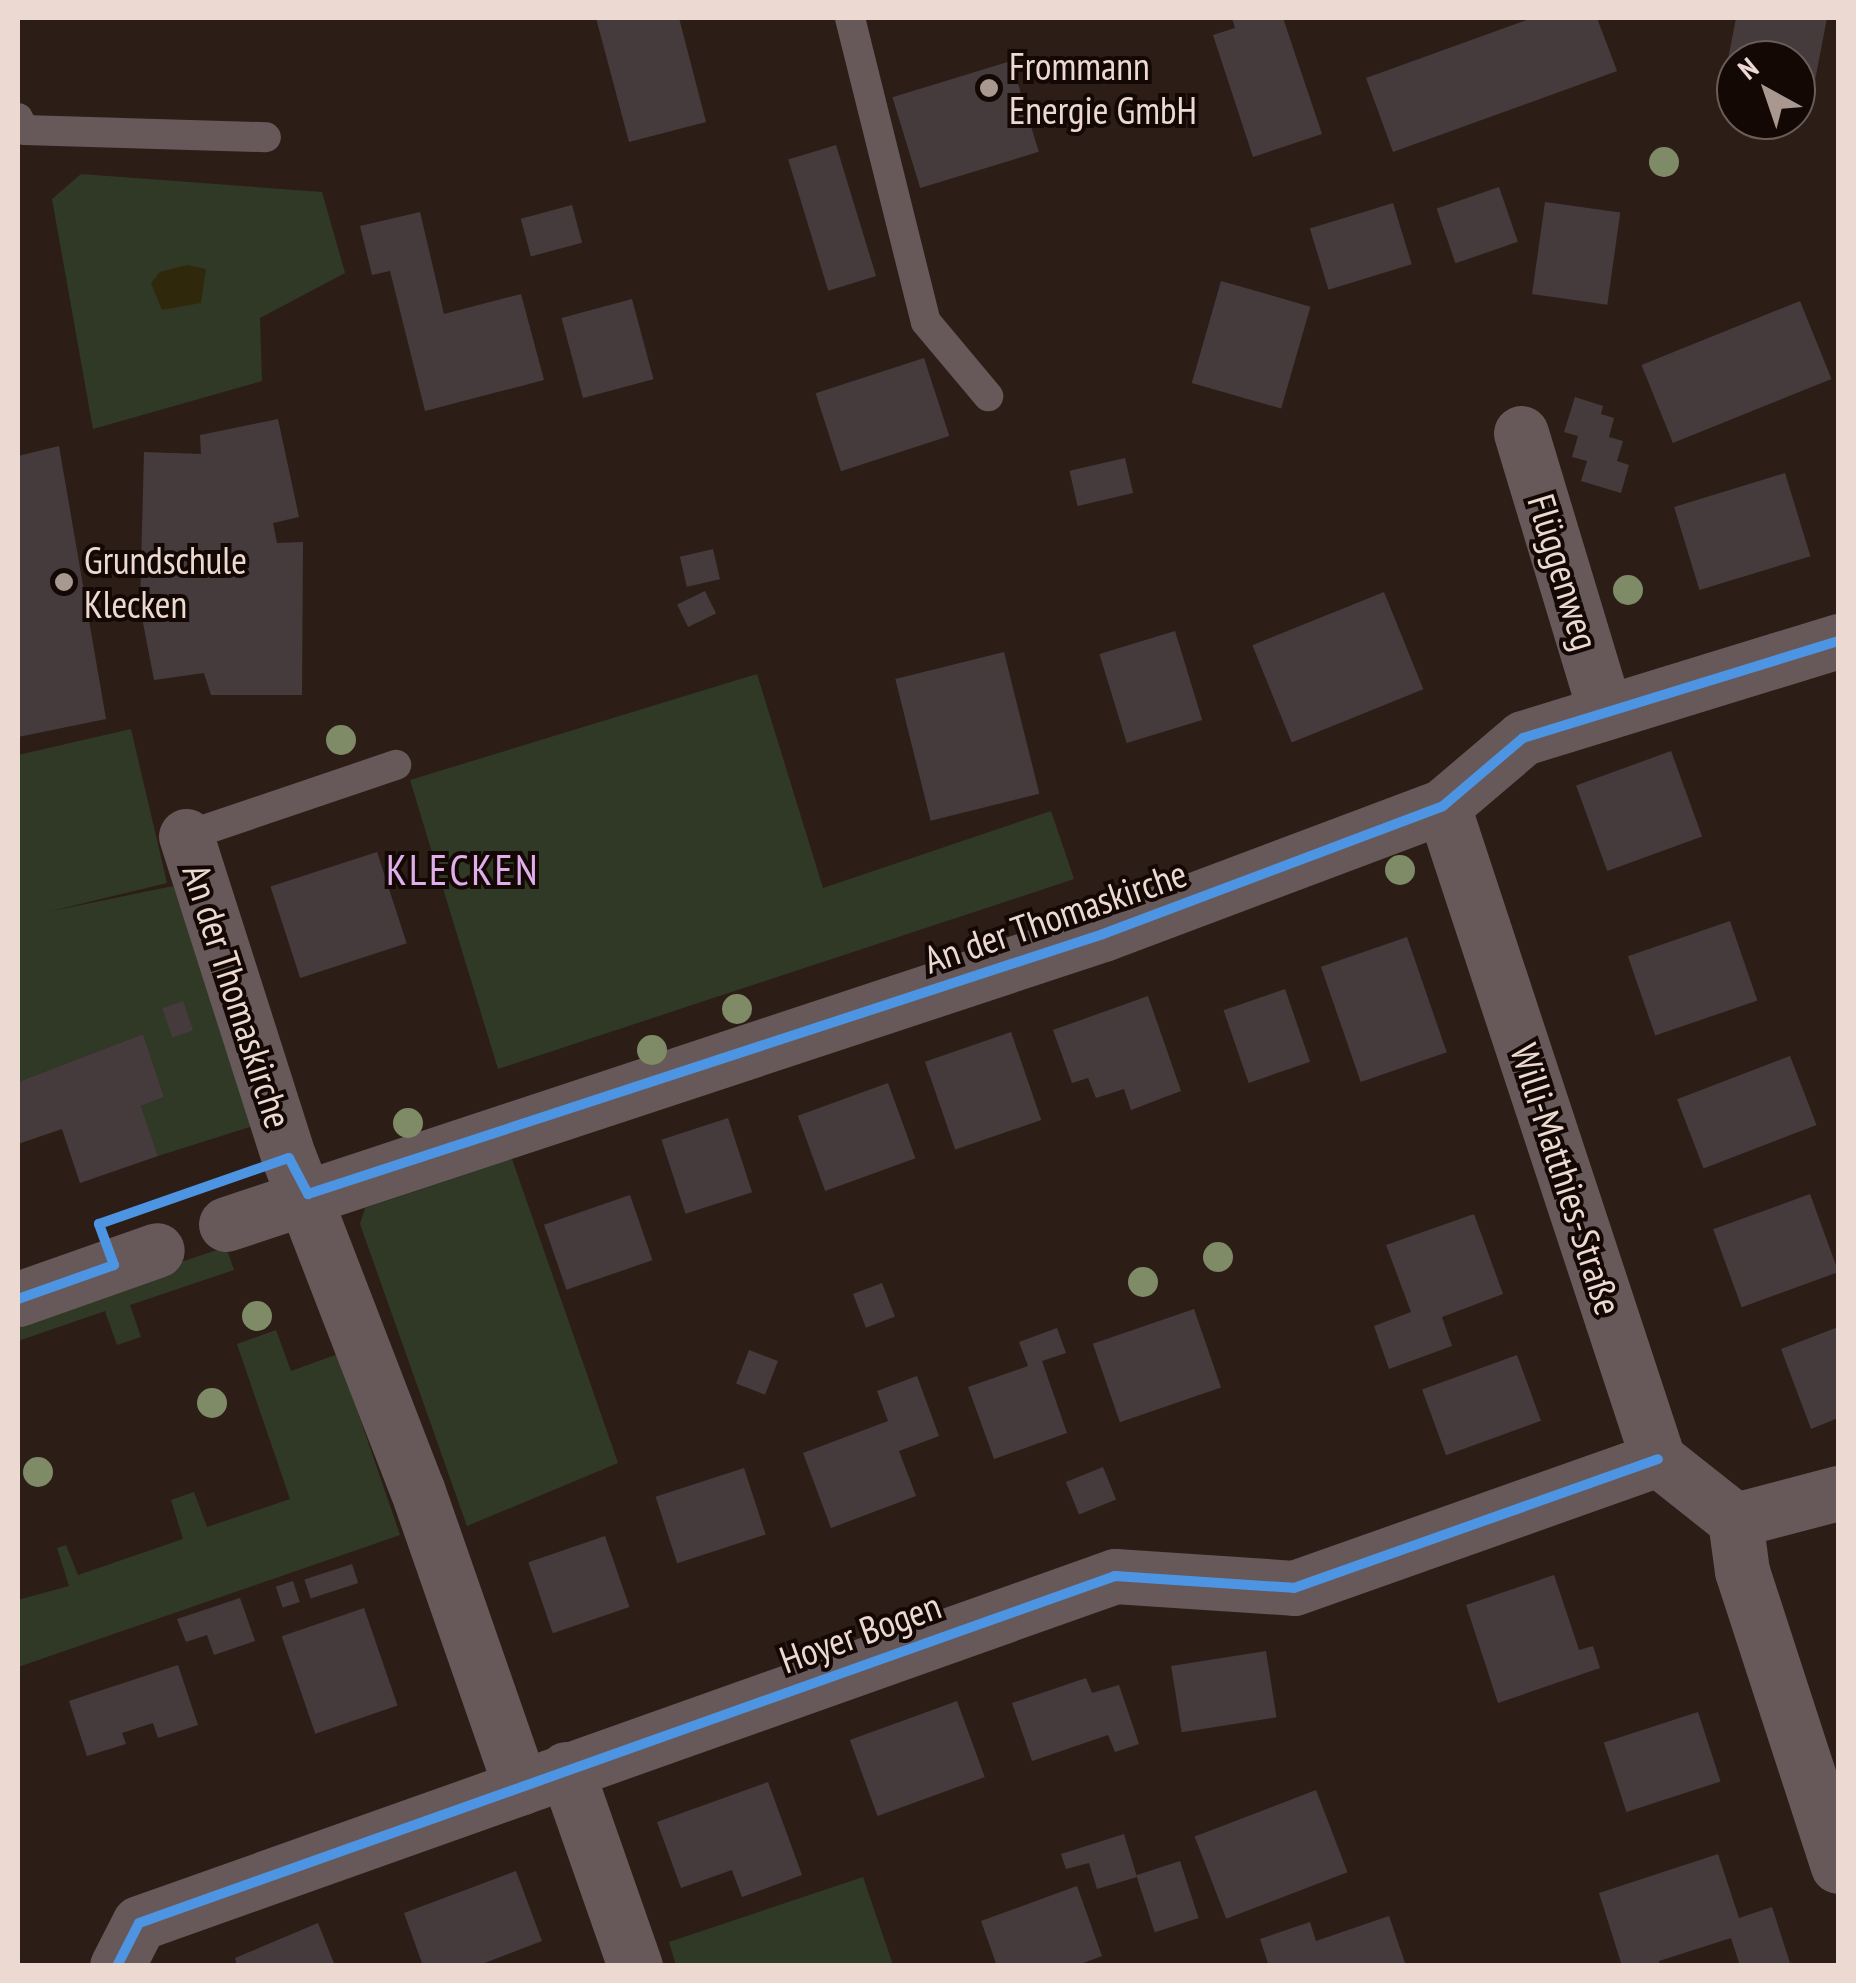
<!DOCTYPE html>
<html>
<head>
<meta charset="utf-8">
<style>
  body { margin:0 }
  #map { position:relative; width:1856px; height:1983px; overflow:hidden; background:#2c1e17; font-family:"PT Sans Narrow",sans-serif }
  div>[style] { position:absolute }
  .green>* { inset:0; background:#303926 }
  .sand>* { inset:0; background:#30280a }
  .building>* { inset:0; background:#453b3d; transform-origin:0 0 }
  .lane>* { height:30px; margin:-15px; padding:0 15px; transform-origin:15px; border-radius:15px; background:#675959 }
  .street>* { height:55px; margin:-27.5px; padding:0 27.5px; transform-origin:27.5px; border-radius:27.5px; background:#675959 }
  .cycleway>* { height:10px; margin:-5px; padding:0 5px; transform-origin:5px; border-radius:5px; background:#4d94e3 }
  .trees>* { width:30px; height:30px; margin:-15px; border-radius:50%; background:#7e8b66 }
  .dots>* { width:28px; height:28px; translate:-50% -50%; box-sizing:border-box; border:5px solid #140805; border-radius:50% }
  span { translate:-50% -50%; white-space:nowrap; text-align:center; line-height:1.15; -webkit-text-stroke:8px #140805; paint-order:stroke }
  .poi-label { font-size:38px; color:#ecd9d1 }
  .left { translate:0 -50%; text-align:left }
  .street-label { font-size:38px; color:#ecd9d1 }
  .quarter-label { font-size:42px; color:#dfaeeb; letter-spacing:2.5px }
  .frame { position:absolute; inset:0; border:20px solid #ecd9d1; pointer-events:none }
  .north { position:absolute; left:1716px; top:40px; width:100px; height:100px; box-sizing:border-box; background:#140805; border:2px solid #6a5c57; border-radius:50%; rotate:320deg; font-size:28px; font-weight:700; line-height:40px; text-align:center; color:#ecd9d1 }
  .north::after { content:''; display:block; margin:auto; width:35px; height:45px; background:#a99890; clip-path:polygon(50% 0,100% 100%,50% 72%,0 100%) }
</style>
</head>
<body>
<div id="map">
  <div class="green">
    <i style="clip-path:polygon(81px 174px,322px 192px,345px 273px,260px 318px,262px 381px,93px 429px,52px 199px)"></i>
    <i style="clip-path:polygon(757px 674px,823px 888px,1051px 811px,1074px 879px,498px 1069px,410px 780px)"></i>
    <i style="clip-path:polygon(131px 729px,167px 883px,47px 912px,173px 886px,259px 1124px,158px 1156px,141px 1106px,164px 1097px,143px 1034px,18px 1082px,18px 755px)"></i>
    <i style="clip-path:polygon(512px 1159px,618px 1463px,467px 1526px,360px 1224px,365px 1208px)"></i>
    <i style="clip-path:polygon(226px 1247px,234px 1270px,130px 1305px,141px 1337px,117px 1345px,105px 1311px,18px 1341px,18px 1316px)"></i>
    <i style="clip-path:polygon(276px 1330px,291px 1371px,338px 1354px,400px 1535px,18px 1667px,18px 1600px,69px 1586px,57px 1548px,66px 1545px,78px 1575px,183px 1539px,171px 1500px,194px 1492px,207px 1527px,290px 1499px,237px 1344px)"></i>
    <i style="clip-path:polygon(863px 1877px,893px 1965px,676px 1965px,669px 1942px)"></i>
  </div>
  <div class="sand">
    <i style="clip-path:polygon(187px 265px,206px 269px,201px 303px,162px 310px,151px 283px,160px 272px)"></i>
  </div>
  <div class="building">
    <i style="clip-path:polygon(596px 18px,679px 18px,706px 122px,629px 142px)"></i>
    <i style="clip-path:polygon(1232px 18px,1283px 18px,1322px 134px,1253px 157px,1213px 35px,1235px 28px)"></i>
    <i style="clip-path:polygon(1532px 18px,1597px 18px,1617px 71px,1393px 152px,1366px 78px)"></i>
    <i style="clip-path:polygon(1736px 18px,1827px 18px,1812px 96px,1796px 93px,1796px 60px,1736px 60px,1736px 82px,1724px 80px)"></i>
    <i style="left:1011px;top:61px;width:95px;height:124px;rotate:73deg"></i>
    <i style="left:836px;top:145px;width:137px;height:50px;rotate:73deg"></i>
    <i style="left:1499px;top:187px;width:58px;height:66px;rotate:71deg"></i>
    <i style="left:1545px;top:202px;width:76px;height:93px;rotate:8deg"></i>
    <i style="left:1393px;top:203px;width:64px;height:87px;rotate:73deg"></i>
    <i style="left:572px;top:205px;width:39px;height:53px;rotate:75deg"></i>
    <i style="clip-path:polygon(420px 212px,444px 314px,521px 294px,544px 380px,425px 411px,390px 271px,372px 275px,360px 226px)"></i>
    <i style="left:1221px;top:281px;width:93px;height:106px;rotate:16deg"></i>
    <i style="left:632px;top:299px;width:83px;height:73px;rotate:75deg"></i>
    <i style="left:1800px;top:301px;width:84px;height:171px;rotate:68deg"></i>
    <i style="left:924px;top:358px;width:82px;height:114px;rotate:72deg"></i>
    <i style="clip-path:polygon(1575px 397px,1603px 406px,1601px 414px,1614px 418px,1609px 437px,1623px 441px,1617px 461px,1629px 465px,1621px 493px,1581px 481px,1587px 461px,1572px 457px,1578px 436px,1564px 432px)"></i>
    <i style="clip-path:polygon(278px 419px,299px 517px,273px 523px,277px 543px,303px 542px,302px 695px,211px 695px,204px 673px,154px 680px,140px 607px,144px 452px,201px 454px,200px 435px)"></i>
    <i style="clip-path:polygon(59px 446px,106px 719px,18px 737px,18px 456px)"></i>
    <i style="left:1125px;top:458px;width:36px;height:57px;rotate:77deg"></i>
    <i style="left:1785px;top:473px;width:87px;height:116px;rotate:73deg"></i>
    <i style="left:713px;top:549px;width:31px;height:34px;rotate:77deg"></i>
    <i style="left:705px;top:591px;width:25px;height:31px;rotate:64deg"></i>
    <i style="left:1384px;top:592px;width:105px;height:142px;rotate:68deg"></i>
    <i style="left:1175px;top:631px;width:93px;height:79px;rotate:73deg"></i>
    <i style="left:1004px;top:652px;width:146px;height:112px;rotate:76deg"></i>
    <i style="left:1671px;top:751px;width:91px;height:101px;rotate:70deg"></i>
    <i style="left:377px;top:852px;width:96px;height:112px;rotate:72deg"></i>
    <i style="left:1730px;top:921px;width:84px;height:108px;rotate:71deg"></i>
    <i style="left:1407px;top:937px;width:122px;height:91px;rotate:71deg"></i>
    <i style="left:1285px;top:989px;width:77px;height:65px;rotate:71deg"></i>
    <i style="clip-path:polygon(1148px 996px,1181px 1091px,1131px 1110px,1124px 1089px,1096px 1098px,1088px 1078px,1072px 1083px,1053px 1030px)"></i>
    <i style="left:183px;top:1001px;width:31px;height:22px;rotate:71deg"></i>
    <i style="left:1011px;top:1032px;width:93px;height:91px;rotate:71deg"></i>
    <i style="clip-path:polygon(143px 1034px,164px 1097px,141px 1106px,158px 1156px,80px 1183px,62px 1129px,18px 1144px,18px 1082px)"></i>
    <i style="left:1790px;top:1056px;width:74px;height:121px;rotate:69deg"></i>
    <i style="left:888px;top:1083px;width:80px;height:96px;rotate:70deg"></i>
    <i style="left:728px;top:1118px;width:78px;height:70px;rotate:72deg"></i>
    <i style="left:1810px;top:1194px;width:83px;height:103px;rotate:70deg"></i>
    <i style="left:630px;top:1195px;width:69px;height:91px;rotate:71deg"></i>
    <i style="clip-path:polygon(1474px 1214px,1503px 1294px,1442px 1317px,1452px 1346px,1389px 1369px,1374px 1326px,1411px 1312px,1386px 1245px)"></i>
    <i style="left:882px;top:1283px;width:36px;height:31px;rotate:69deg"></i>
    <i style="left:1194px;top:1309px;width:83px;height:107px;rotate:71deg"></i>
    <i style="clip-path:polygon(1838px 1327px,1838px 1418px,1811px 1429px,1781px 1349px)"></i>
    <i style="clip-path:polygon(1057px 1328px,1066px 1353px,1042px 1361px,1067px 1433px,994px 1459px,968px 1387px,1028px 1366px,1019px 1342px)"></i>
    <i style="left:749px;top:1350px;width:31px;height:36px;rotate:21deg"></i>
    <i style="left:1517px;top:1355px;width:70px;height:101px;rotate:70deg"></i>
    <i style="clip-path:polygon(917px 1376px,939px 1436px,899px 1451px,916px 1496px,831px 1528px,803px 1453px,888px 1421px,877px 1391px)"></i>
    <i style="left:1103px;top:1467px;width:35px;height:40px;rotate:68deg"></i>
    <i style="left:744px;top:1468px;width:70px;height:93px;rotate:72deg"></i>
    <i style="left:605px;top:1536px;width:75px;height:81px;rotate:71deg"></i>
    <i style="left:352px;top:1564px;width:20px;height:50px;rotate:72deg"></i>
    <i style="clip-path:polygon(1554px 1575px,1579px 1650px,1593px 1646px,1600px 1668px,1498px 1703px,1466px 1605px)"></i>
    <i style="left:293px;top:1581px;width:22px;height:18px;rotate:72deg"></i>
    <i style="clip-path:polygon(240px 1598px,255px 1641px,214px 1655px,207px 1635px,186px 1642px,177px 1619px)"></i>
    <i style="left:364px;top:1608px;width:103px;height:87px;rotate:71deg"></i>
    <i style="left:1266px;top:1651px;width:67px;height:96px;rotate:81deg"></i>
    <i style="clip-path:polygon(178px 1665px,198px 1725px,158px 1738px,153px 1723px,122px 1733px,126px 1744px,87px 1756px,69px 1701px)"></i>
    <i style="clip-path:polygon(1086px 1678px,1092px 1693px,1119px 1685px,1139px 1744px,1115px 1752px,1108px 1735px,1032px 1761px,1012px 1703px)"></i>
    <i style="left:957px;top:1701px;width:81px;height:114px;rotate:70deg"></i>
    <i style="left:1698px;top:1712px;width:73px;height:99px;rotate:72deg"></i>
    <i style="clip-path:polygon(768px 1782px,802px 1875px,742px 1897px,732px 1870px,681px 1888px,657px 1822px)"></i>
    <i style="left:1316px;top:1790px;width:88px;height:130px;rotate:69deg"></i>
    <i style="clip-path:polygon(1124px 1834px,1137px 1877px,1097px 1889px,1089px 1863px,1066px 1869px,1061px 1854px)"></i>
    <i style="clip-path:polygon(1718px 1854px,1739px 1918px,1772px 1907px,1791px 1966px,1740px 1966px,1731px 1938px,1659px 1961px,1660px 1966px,1622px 1966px,1599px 1893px)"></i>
    <i style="left:1180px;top:1861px;width:60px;height:46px;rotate:72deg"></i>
    <i style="clip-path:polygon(516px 1871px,542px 1941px,477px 1966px,423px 1966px,404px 1913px)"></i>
    <i style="clip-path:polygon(1077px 1886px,1102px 1956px,1075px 1966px,997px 1966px,981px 1921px)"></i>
    <i style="clip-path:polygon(1389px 1916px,1406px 1966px,1269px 1966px,1260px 1939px,1310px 1922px,1316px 1941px)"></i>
    <i style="clip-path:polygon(318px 1923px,335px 1966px,237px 1966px,235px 1958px)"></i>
  </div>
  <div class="lane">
    <i style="left:850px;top:18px;width:313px;rotate:76deg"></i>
    <i style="left:926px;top:322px;width:97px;rotate:50deg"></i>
    <i style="left:18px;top:118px;width:13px;rotate:63deg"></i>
    <i style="left:24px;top:130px;width:242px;rotate:1.7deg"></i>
    <i style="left:186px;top:836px;width:222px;rotate:-18.7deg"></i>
  </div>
  <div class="street">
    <i style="left:1521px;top:433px;width:290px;rotate:73.2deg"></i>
    <i style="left:1443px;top:806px;width:687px;rotate:71.78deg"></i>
    <i style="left:1658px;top:1459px;width:98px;rotate:38.4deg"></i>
    <i style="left:1735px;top:1520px;width:51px;rotate:82.2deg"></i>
    <i style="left:1742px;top:1571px;width:310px;rotate:72deg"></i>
    <i style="left:186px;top:836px;width:338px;rotate:72.3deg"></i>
    <i style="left:289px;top:1158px;width:355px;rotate:68.9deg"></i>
    <i style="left:417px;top:1489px;width:316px;rotate:70.8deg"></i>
    <i style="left:226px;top:1224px;width:924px;rotate:-18.3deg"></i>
    <i style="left:1103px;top:934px;width:363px;rotate:-20.6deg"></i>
    <i style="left:1443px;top:806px;width:105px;rotate:-40.4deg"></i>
    <i style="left:1523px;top:738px;width:330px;rotate:-17.1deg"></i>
    <i style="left:18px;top:1299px;width:147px;rotate:-19.4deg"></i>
    <i style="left:1735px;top:1520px;width:106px;rotate:-14.7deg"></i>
    <i style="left:566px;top:1769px;width:209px;rotate:70.7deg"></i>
    <i style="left:117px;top:1966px;width:48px;rotate:-62.9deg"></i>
    <i style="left:139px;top:1923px;width:1036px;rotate:-19.57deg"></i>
    <i style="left:1115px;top:1576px;width:179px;rotate:3.8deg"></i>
    <i style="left:1294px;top:1588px;width:386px;rotate:-19.5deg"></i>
  </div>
  <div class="cycleway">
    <i style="left:18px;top:1299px;width:102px;rotate:-19.5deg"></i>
    <i style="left:114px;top:1265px;width:44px;rotate:-110.1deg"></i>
    <i style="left:99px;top:1224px;width:201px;rotate:-19.2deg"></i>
    <i style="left:289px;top:1158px;width:41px;rotate:62.2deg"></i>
    <i style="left:308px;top:1194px;width:836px;rotate:-18.11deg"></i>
    <i style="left:1103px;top:934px;width:363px;rotate:-20.6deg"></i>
    <i style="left:1443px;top:806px;width:105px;rotate:-40.4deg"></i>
    <i style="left:1523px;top:738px;width:330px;rotate:-17.1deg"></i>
    <i style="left:117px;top:1966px;width:48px;rotate:-62.9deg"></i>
    <i style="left:139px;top:1923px;width:1036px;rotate:-19.57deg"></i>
    <i style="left:1115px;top:1576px;width:179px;rotate:3.8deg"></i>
    <i style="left:1294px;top:1588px;width:386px;rotate:-19.5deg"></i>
  </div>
  <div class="trees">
    <i style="left:1664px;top:162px"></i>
    <i style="left:1628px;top:590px"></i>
    <i style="left:341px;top:740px"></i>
    <i style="left:1400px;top:870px"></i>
    <i style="left:737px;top:1009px"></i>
    <i style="left:652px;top:1050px"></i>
    <i style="left:408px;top:1123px"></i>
    <i style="left:1218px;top:1257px"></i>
    <i style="left:1143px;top:1282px"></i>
    <i style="left:257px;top:1316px"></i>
    <i style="left:212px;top:1403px"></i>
    <i style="left:38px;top:1472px"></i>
  </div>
  <div class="dots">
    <i style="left:989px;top:88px;background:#a99890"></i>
    <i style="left:64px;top:582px;background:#a99890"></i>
  </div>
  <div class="poi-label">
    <span class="left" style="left:1009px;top:88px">Frommann<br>Energie GmbH</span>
    <span class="left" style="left:84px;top:582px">Grundschule<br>Klecken</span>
  </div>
  <div class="street-label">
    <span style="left:1564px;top:572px;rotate:73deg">Flüggenweg</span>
    <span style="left:1055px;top:916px;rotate:-19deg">An der Thomaskirche</span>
    <span style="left:238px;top:996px;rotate:72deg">An der Thomaskirche</span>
    <span style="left:1567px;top:1179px;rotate:72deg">Willi-Matthies-Straße</span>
    <span style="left:860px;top:1632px;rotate:-20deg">Hoyer Bogen</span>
  </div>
  <div class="quarter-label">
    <span style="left:463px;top:870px">KLECKEN</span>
  </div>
  <div class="frame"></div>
  <div class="north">N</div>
</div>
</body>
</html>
